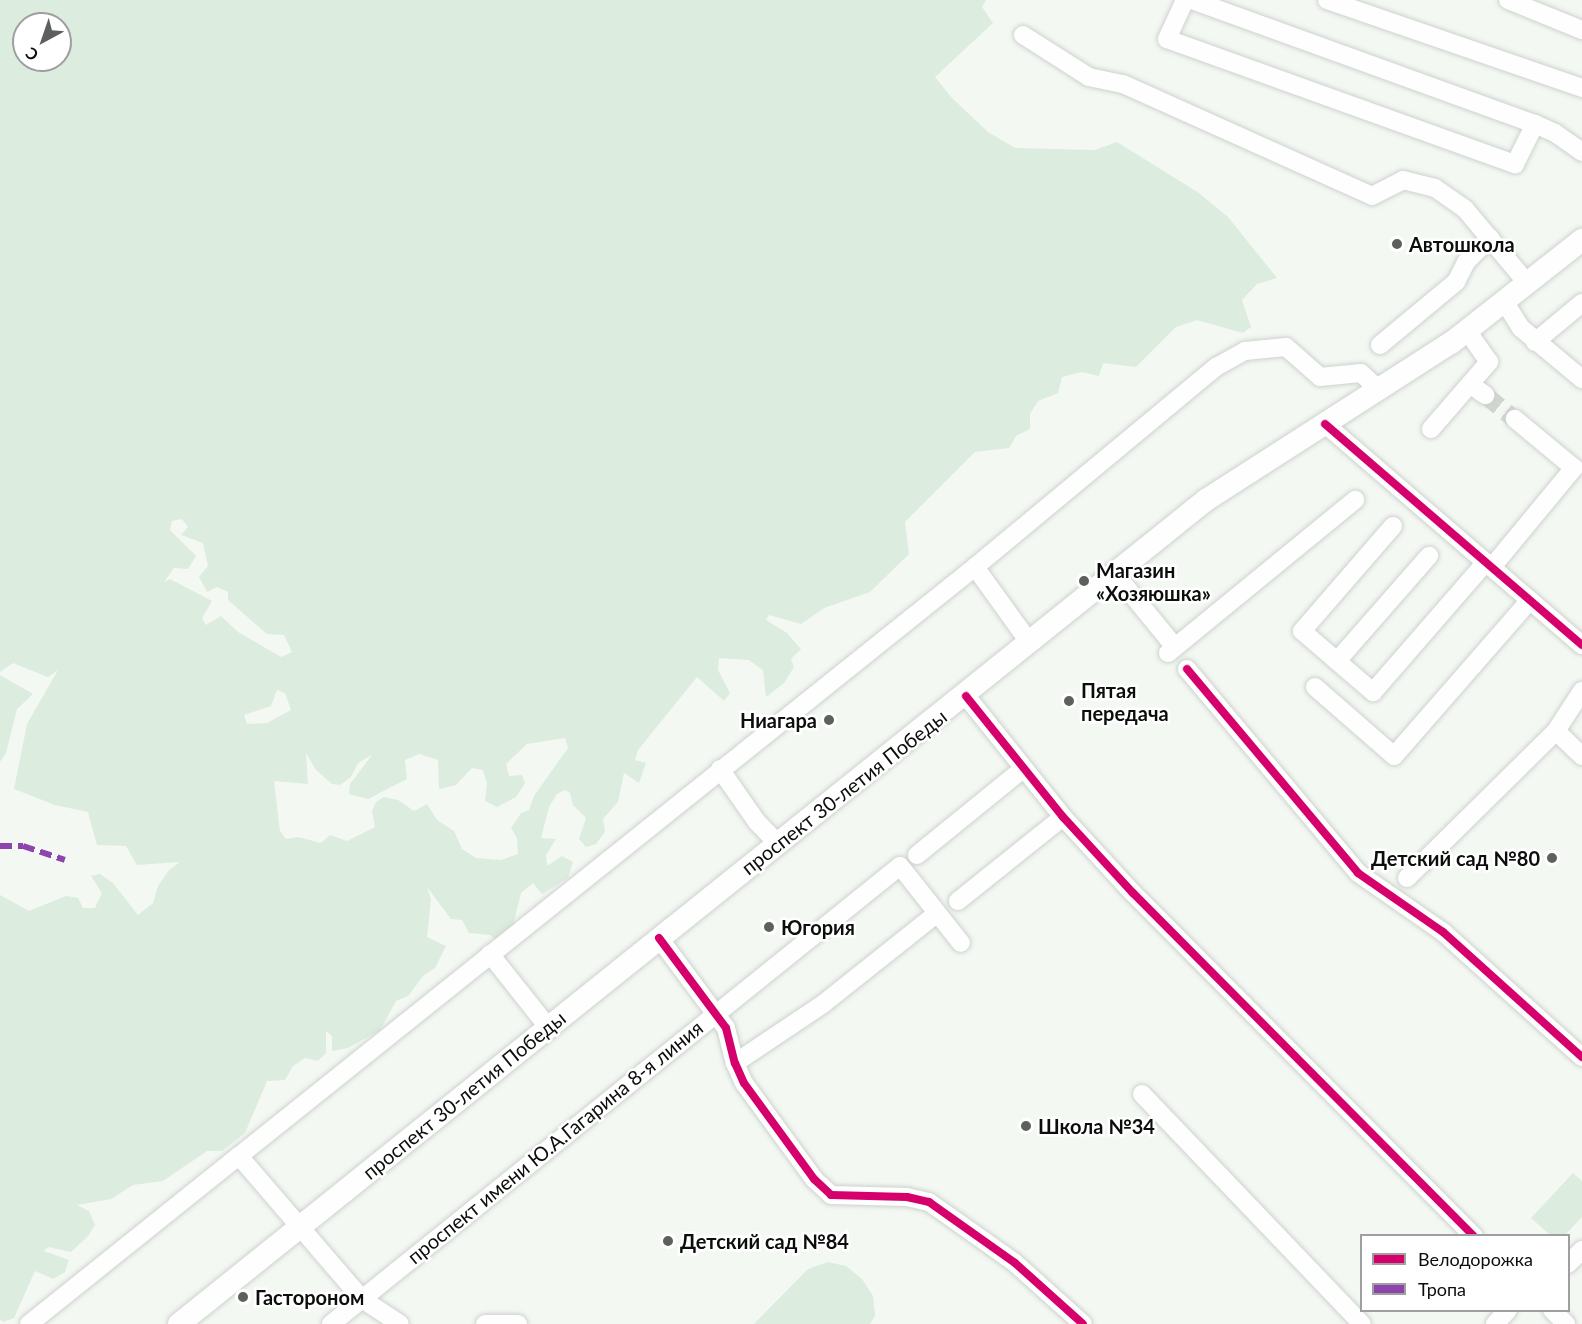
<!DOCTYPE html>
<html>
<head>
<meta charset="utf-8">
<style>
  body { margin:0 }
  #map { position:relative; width:1582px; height:1324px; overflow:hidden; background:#f3f8f3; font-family:Lato,sans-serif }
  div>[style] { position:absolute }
  .green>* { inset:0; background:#dcecdf }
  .minor-tunnel>* { height:18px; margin-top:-9px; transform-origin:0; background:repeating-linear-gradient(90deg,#d0d5d0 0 18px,transparent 0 27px) }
  .roads { filter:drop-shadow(0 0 2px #ced2ce) drop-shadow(0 0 2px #ced2ce) }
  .minor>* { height:18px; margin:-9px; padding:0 9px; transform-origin:9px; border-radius:9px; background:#fdfefd }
  .major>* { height:22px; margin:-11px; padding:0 11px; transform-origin:11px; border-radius:11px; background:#fdfefd }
  .quiet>* { height:6px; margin-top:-3px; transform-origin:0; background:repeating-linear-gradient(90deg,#8e44ad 0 12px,transparent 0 18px) }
  .cycleway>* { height:8px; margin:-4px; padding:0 4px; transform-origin:4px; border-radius:4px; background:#d6006c }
  .dots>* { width:16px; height:16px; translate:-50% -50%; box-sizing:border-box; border:3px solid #fff; border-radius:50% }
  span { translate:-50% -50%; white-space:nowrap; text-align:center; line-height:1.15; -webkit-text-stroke:5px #fff; paint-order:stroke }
  .poi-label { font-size:20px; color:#0c0e0c; font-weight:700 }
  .left { translate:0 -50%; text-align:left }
  .right { translate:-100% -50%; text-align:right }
  .street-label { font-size:20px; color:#0c0e0c }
  .legend { position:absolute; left:1360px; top:1234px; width:210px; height:78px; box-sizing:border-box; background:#fff; border:2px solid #9e9f9e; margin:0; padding:8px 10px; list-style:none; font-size:18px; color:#0c0e0c }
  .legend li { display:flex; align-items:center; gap:12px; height:30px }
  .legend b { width:30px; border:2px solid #9e9f9e }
  .north { position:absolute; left:12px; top:12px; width:60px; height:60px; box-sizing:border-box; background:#fff; border:2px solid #9e9f9e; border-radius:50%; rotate:220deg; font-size:16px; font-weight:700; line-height:24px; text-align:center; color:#0c0e0c }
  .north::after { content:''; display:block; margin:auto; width:21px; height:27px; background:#5d605d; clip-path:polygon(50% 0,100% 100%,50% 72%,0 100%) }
</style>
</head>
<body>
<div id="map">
  <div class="green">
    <i style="clip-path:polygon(evenodd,0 0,986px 0,982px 7px,993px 23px,935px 77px,952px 98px,988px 132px,1015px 148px,1095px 150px,1117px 142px,1199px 193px,1228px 217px,1277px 278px,1257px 284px,1242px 300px,1251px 327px,1243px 333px,1197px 320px,1176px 327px,1136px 367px,1103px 363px,1099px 376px,1082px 372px,1062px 377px,1058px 393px,1038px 401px,1030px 414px,1030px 429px,1016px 436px,1009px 448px,975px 452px,905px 522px,909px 554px,870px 592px,824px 608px,801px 624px,769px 615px,766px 620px,787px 633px,801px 649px,791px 659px,794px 667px,784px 683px,766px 697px,763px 670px,749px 660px,719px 658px,718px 670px,730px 693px,724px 701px,697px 677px,638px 750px,635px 760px,646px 763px,639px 783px,624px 773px,618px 802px,603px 819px,605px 832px,596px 844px,586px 847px,579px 839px,586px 818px,573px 805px,570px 793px,565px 790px,557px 794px,549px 807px,541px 838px,556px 839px,546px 855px,547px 866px,562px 856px,573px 862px,568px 878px,542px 894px,533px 883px,521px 893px,513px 926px,497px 941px,490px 935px,469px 933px,462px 920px,451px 919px,427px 887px,431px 899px,427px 937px,446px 946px,435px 968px,424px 975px,408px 996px,396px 1001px,380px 1030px,348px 1048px,332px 1051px,332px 1036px,326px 1031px,326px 1053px,318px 1061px,305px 1058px,293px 1066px,285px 1080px,267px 1081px,245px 1133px,222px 1151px,207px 1151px,163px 1181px,133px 1185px,111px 1199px,77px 1205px,89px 1211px,95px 1225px,88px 1236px,71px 1252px,48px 1247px,44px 1251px,69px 1260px,65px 1272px,53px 1279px,35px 1271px,14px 1318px,3px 1322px,0 1319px,0 895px,29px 911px,66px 896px,78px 898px,83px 908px,95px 908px,102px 893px,91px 876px,100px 874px,113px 883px,138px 915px,153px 903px,158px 886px,169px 870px,180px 862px,137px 865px,126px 846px,97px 845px,88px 812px,55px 805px,14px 789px,27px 724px,58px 670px,48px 677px,13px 663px,0 672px,0 0,24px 24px,60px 24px,60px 60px,24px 60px,24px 24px,0 0,182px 519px,188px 527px,181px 535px,203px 543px,208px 566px,199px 577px,207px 592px,217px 587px,228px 592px,228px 600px,267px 634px,284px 635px,292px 652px,281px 657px,238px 632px,221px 616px,206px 625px,202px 618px,212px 601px,170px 579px,164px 582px,174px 568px,188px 569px,196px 556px,170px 530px,172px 521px,182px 519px,0 0,277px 690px,285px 693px,291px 710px,267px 723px,247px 724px,244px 715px,271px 706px,277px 690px,0 0,565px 738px,568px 748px,534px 796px,529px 810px,521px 813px,511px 828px,517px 838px,518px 854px,501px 860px,476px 858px,462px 849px,454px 831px,437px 820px,427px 804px,414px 811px,398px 800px,384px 797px,376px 802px,372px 811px,375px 827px,347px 841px,330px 835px,321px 843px,298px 837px,286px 839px,280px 831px,274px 781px,308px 784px,306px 753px,316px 770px,332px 784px,340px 785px,351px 777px,358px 763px,372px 755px,350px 784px,349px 794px,368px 799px,407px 779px,405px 760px,419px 754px,438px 760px,439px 789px,456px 785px,472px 768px,483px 770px,487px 783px,485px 801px,497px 807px,516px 797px,525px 783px,522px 775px,509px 776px,506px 764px,527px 744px,565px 738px)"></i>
    <i style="clip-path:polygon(0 675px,33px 694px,17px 709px,6px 753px,0 762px)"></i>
    <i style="clip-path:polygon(1573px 1173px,1582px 1181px,1582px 1217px,1565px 1235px,1550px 1235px,1531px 1218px)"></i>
    <i style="clip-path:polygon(828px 1262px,846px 1266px,862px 1279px,873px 1296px,875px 1316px,870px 1324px,754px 1324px,808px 1269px)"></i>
  </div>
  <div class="minor-tunnel">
    <i style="left:1485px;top:395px;width:38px;rotate:39deg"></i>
  </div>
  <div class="roads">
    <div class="minor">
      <i style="left:1185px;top:0;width:43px;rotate:114.8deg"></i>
      <i style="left:1167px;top:39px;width:370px;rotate:19.8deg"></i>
      <i style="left:1515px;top:164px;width:45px;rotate:-63.4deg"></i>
      <i style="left:1192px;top:0;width:365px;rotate:19.9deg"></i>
      <i style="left:1535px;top:124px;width:22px;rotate:24deg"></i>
      <i style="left:1555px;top:133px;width:33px;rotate:35deg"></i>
      <i style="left:1327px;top:0;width:270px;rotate:19deg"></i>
      <i style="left:1508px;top:0;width:80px;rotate:22.1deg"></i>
      <i style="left:1023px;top:35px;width:78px;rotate:32.5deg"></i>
      <i style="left:1089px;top:77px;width:35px;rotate:12deg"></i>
      <i style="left:1123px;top:84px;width:273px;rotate:24.2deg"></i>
      <i style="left:1372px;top:196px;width:35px;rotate:-27deg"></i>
      <i style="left:1403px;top:180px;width:33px;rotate:14deg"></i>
      <i style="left:1435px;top:188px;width:37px;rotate:35deg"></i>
      <i style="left:1465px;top:209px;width:97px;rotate:50deg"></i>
      <i style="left:1504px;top:301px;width:32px;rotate:58deg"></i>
      <i style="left:1521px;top:328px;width:80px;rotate:39.9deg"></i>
      <i style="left:1535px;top:342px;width:61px;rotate:-39.7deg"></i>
      <i style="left:1380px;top:345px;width:99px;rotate:-39.7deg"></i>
      <i style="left:1456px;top:282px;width:22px;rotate:-63deg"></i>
      <i style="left:1466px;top:262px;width:34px;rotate:-45deg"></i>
      <i style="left:1470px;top:384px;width:19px;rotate:36deg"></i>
      <i style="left:1325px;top:424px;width:339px;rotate:40.7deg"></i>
      <i style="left:1431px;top:429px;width:89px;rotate:-49.1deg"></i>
      <i style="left:1489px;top:362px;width:39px;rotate:-125deg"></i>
      <i style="left:1393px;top:526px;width:139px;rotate:130.9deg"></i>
      <i style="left:1302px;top:631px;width:94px;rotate:40.7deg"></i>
      <i style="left:1373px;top:692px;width:172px;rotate:-49deg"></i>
      <i style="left:975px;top:567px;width:92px;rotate:54.2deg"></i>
      <i style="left:1492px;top:567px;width:129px;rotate:-50.4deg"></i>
      <i style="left:1574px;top:468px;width:77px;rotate:-140.3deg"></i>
      <i style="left:1116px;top:575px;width:93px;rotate:50.7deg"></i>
      <i style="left:1168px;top:653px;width:242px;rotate:-39.3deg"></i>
      <i style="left:1337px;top:661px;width:140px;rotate:-48.8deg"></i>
      <i style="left:1187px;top:669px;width:266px;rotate:50deg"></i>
      <i style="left:1358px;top:873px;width:103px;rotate:34.8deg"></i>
      <i style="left:1443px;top:932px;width:187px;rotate:42deg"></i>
      <i style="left:1315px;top:687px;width:105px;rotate:41.1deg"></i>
      <i style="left:1394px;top:756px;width:207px;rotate:-48.9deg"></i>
      <i style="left:966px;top:696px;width:155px;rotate:51.3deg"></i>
      <i style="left:1063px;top:817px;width:103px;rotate:47.4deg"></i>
      <i style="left:1133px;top:893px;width:484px;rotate:45.2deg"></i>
      <i style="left:1556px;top:731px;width:36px;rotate:44deg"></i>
      <i style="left:720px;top:769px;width:65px;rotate:55.1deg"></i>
      <i style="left:757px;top:822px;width:30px;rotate:46deg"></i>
      <i style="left:917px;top:855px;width:136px;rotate:-39.1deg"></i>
      <i style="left:1407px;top:878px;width:209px;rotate:-44.6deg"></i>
      <i style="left:1556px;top:731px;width:48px;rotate:-57deg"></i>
      <i style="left:958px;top:901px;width:134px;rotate:-38.7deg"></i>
      <i style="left:659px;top:938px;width:112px;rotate:53.3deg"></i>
      <i style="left:726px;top:1028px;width:36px;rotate:76deg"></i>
      <i style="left:735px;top:1063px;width:22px;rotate:66deg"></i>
      <i style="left:744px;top:1083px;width:119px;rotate:53.9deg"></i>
      <i style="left:814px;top:1179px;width:23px;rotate:43deg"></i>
      <i style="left:831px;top:1195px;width:76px;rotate:1.5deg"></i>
      <i style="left:907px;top:1197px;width:23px;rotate:13deg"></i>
      <i style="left:929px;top:1202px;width:105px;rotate:35.3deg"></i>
      <i style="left:1015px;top:1263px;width:91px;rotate:41.9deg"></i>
      <i style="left:490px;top:954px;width:93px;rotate:51.5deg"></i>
      <i style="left:735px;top:1063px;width:106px;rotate:-33.8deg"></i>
      <i style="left:823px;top:1004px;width:144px;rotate:-38.5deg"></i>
      <i style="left:1142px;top:1094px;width:318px;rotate:46.3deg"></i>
      <i style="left:239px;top:1156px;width:943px;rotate:-38.67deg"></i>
      <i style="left:975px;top:567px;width:313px;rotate:-39.7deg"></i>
      <i style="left:1216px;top:367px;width:33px;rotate:-29deg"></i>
      <i style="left:1245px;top:351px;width:41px;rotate:-5.6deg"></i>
      <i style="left:1286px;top:347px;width:45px;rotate:41.4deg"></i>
      <i style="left:1320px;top:377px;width:41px;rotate:-5.6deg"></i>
      <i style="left:1361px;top:373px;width:26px;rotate:43deg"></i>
      <i style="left:1568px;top:1264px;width:20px;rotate:-45deg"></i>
      <i style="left:1552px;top:1310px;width:20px;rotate:45deg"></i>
      <i style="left:29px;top:1324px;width:269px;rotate:-38.7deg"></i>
      <i style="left:239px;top:1156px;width:189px;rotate:49.3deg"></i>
      <i style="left:362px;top:1299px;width:45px;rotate:33.3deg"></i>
      <i style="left:331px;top:1324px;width:730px;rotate:-38.83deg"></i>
      <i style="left:900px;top:866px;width:98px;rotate:51.6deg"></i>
      <i style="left:485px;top:1324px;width:33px"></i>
      <i style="left:1495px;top:1324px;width:19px;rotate:-47deg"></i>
    </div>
    <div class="major">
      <i style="left:179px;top:1324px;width:1317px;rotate:-38.74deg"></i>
      <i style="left:1206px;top:500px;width:291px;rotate:-32.7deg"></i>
      <i style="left:1451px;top:343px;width:167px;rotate:-38.2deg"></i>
    </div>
  </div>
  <div class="quiet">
    <i style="left:0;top:846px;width:23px"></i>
    <i style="left:23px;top:846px;width:44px;rotate:18.4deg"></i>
  </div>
  <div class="cycleway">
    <i style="left:1325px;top:424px;width:339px;rotate:40.7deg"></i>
    <i style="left:1187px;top:669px;width:266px;rotate:50deg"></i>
    <i style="left:1358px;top:873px;width:103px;rotate:34.8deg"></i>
    <i style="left:1443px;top:932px;width:187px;rotate:42deg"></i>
    <i style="left:966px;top:696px;width:155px;rotate:51.3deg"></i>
    <i style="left:1063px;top:817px;width:103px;rotate:47.4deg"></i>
    <i style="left:1133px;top:893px;width:484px;rotate:45.2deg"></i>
    <i style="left:659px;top:938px;width:112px;rotate:53.3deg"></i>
    <i style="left:726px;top:1028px;width:36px;rotate:76deg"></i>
    <i style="left:735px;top:1063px;width:22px;rotate:66deg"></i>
    <i style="left:744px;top:1083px;width:119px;rotate:53.9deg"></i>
    <i style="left:814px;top:1179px;width:23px;rotate:43deg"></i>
    <i style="left:831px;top:1195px;width:76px;rotate:1.5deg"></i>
    <i style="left:907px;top:1197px;width:23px;rotate:13deg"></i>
    <i style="left:929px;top:1202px;width:105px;rotate:35.3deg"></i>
    <i style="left:1015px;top:1263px;width:91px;rotate:41.9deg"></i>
  </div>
  <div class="dots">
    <i style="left:1397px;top:244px;background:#5d605d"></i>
    <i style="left:1084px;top:581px;background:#5d605d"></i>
    <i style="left:1069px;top:701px;background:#5d605d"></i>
    <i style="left:829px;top:720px;background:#5d605d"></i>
    <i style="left:1552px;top:858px;background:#5d605d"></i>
    <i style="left:769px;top:927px;background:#5d605d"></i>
    <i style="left:1026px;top:1126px;background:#5d605d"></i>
    <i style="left:668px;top:1241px;background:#5d605d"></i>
    <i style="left:243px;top:1297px;background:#5d605d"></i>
  </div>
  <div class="poi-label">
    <span class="left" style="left:1409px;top:244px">Автошкола</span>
    <span class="left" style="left:1096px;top:582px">Магазин<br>«Хозяюшка»</span>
    <span class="left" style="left:1081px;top:702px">Пятая<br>передача</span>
    <span class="right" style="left:817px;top:720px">Ниагара</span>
    <span class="right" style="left:1540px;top:858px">Детский сад №80</span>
    <span class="left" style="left:781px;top:927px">Югория</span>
    <span class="left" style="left:1038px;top:1126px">Школа №34</span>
    <span class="left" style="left:680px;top:1241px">Детский сад №84</span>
    <span class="left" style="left:255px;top:1297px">Гастороном</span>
  </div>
  <div class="street-label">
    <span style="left:844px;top:792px;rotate:-38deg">проспект 30-летия Победы</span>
    <span style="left:464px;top:1095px;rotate:-39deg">проспект 30-летия Победы</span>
    <span style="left:555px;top:1142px;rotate:-39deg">проспект имени Ю.А.Гагарина 8-я линия</span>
  </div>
  <ul class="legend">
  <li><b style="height:8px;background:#d6006c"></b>Велодорожка</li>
  <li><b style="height:8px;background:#8e44ad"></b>Тропа</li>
  </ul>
  <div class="north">С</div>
</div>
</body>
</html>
